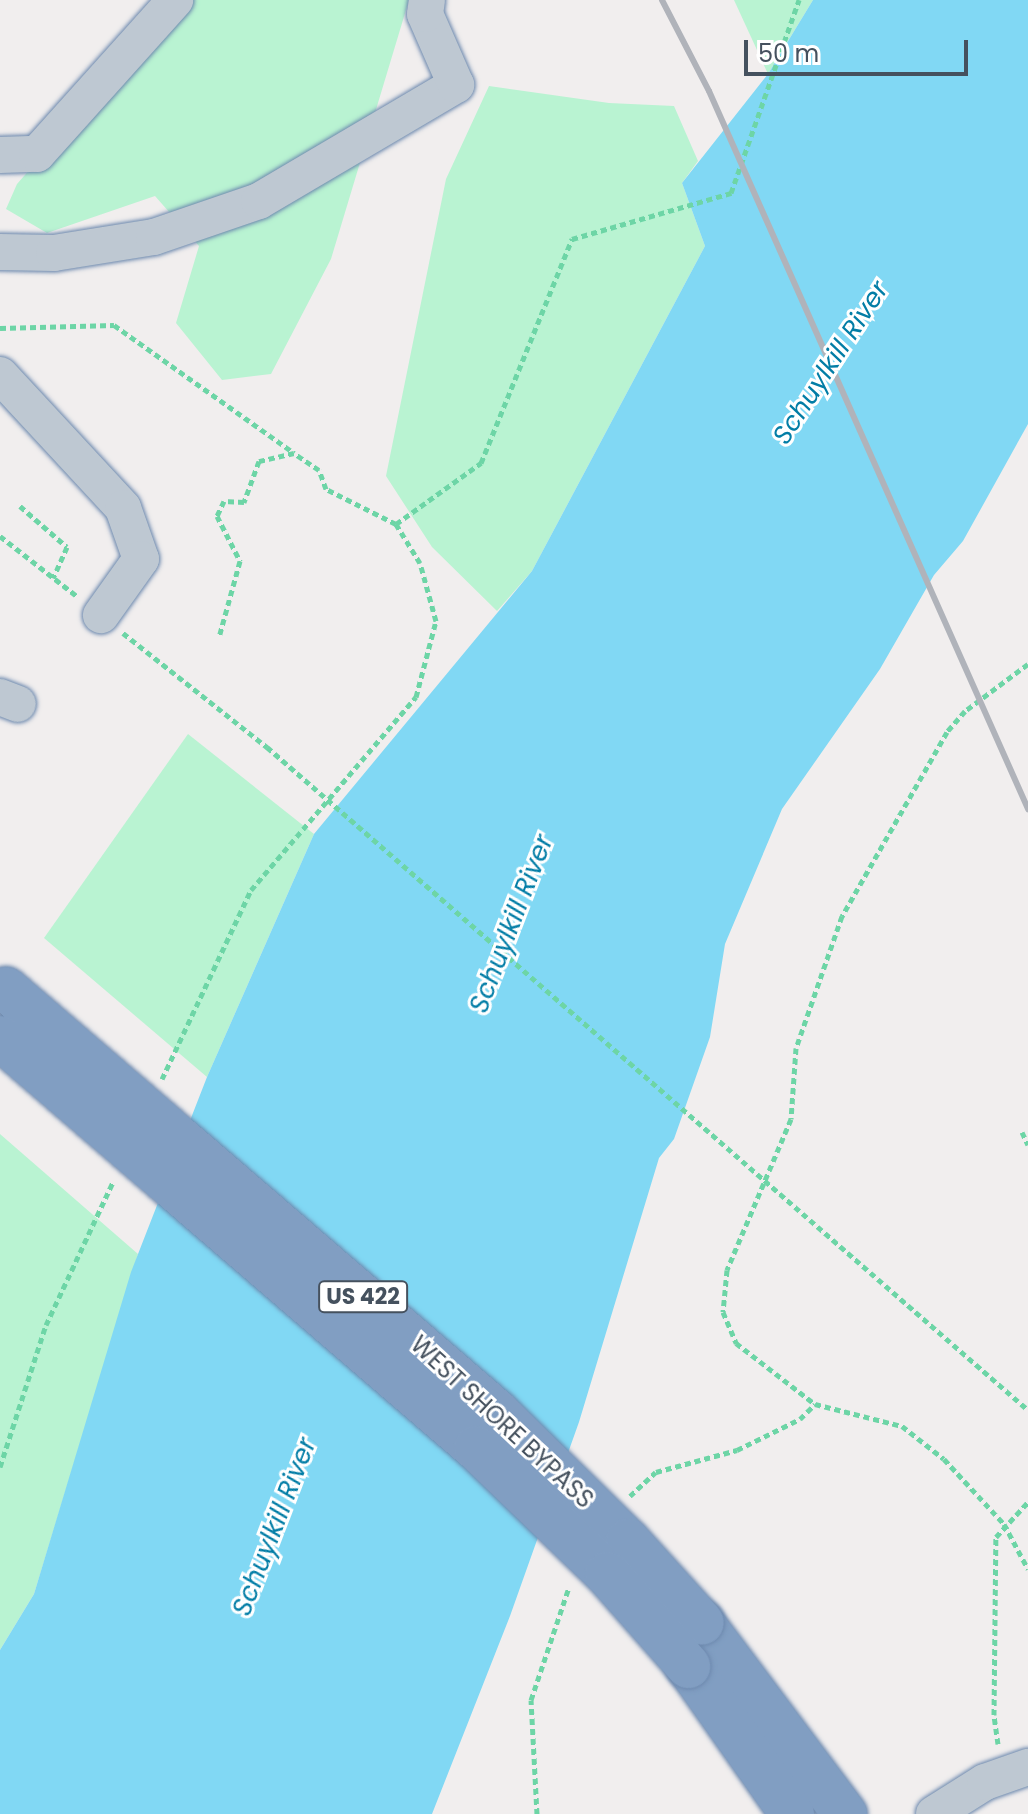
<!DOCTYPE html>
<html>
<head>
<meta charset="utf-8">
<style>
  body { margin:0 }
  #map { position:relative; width:1028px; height:1814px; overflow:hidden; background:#f1eeee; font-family:Poppins,sans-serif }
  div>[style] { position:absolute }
  .green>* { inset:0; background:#b9f3d2 }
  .water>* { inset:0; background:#81d8f4 }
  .path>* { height:5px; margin-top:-2.5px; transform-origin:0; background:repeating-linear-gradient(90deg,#6dd5a6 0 6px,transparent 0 10px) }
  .roads { filter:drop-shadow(0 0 2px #6d89ae) drop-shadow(0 0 2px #6d89ae) }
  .minor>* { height:36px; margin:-18px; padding:0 18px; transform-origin:18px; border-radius:18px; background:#bec8d2 }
  .highway>* { height:44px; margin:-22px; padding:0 22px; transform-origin:22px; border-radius:22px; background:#819ec2 }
  .rail>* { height:6px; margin:-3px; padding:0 3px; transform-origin:3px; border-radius:3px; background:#b0b3ba }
  .path-bridge>* { height:5px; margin-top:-2.5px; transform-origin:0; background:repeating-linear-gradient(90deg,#6dd5a6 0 6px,transparent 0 10px) }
  .bridges { filter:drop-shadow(0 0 2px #6d89ae) drop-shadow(0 0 2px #6d89ae) }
  .highway-bridge>* { height:44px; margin:-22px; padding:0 22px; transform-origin:22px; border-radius:22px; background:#819ec2 }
  span { translate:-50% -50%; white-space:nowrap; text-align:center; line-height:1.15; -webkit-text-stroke:6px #fff; paint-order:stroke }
  .shield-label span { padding:2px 6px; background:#fff; border:2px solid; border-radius:6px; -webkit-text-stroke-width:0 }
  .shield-label { font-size:22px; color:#45515e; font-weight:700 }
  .street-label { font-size:24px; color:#45515e }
  .water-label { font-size:26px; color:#027da6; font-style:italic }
  .scale { position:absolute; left:744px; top:40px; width:224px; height:36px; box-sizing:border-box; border:4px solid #45515e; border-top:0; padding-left:10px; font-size:24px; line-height:28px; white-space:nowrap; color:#45515e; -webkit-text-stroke:6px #fff; paint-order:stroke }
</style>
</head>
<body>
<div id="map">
  <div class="green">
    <i style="clip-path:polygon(178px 0,409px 0,331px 259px,271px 374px,222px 380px,176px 323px,199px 246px,155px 196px,47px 233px,6px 209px,17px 184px)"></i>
    <i style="clip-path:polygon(734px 0,813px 0,768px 74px)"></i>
    <i style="clip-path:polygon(489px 86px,609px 103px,674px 106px,698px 161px,682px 183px,705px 246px,532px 571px,497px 611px,432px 547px,386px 476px,446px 179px)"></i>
    <i style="clip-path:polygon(188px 734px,314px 834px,207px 1077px,44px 938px)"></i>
    <i style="clip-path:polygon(0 1134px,138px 1254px,34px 1594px,0 1650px)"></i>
  </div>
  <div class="water">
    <i style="clip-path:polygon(813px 0,1028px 0,1028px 424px,963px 541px,934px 575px,880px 669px,782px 809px,725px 944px,710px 1037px,674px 1139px,659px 1158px,579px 1422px,510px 1616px,432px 1814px,0 1814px,0 1650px,34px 1594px,131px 1272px,207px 1077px,314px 834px,532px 571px,705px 246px,682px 183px,768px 74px)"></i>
  </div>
  <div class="path">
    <i style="left:0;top:328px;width:114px;rotate:-1.5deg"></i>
    <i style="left:114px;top:325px;width:221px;rotate:35.4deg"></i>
    <i style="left:20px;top:506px;width:62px;rotate:41.1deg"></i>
    <i style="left:67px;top:547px;width:34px;rotate:114deg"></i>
    <i style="left:396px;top:524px;width:105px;rotate:-35.7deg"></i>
    <i style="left:481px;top:463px;width:242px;rotate:-67.9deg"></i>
    <i style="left:572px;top:239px;width:166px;rotate:-16.1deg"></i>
    <i style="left:731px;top:193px;width:205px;rotate:-70.6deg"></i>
    <i style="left:0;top:536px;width:99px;rotate:38deg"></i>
    <i style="left:123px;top:633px;width:184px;rotate:38.4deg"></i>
    <i style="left:1028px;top:664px;width:79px;rotate:143.3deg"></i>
    <i style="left:965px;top:711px;width:28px;rotate:131deg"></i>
    <i style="left:947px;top:732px;width:212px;rotate:119.7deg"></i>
    <i style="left:842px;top:916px;width:140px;rotate:109.2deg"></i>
    <i style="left:796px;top:1048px;width:71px;rotate:94deg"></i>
    <i style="left:791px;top:1119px;width:164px;rotate:113deg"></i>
    <i style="left:727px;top:1270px;width:42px;rotate:95.4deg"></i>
    <i style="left:723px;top:1312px;width:34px;rotate:67deg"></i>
    <i style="left:736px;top:1343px;width:100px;rotate:37.7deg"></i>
    <i style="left:815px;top:1404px;width:90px;rotate:14.2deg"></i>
    <i style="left:902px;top:1426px;width:53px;rotate:38.2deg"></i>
    <i style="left:944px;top:1459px;width:88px;rotate:47.3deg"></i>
    <i style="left:1004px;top:1524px;width:51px;rotate:61.9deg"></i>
    <i style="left:162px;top:1079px;width:209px;rotate:-64.8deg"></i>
    <i style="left:251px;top:890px;width:254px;rotate:-49.5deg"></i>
    <i style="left:416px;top:697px;width:79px;rotate:-75.3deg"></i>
    <i style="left:436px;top:621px;width:60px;rotate:-105.4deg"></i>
    <i style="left:420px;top:563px;width:46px;rotate:-121.6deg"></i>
    <i style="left:396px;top:524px;width:78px;rotate:-153.4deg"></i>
    <i style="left:326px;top:489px;width:20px;rotate:-110deg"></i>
    <i style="left:319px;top:470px;width:30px;rotate:-146deg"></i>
    <i style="left:294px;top:453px;width:36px;rotate:167deg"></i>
    <i style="left:259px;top:461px;width:44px;rotate:110.1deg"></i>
    <i style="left:244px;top:502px;width:20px;rotate:-177deg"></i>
    <i style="left:224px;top:501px;width:17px;rotate:115deg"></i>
    <i style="left:217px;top:516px;width:51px;rotate:62.9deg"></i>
    <i style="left:240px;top:561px;width:79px;rotate:105.4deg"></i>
    <i style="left:1022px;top:1132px;width:14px;rotate:65deg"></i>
    <i style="left:0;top:1467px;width:149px;rotate:-72.1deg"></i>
    <i style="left:46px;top:1325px;width:158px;rotate:-64.9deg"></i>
    <i style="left:630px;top:1496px;width:35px;rotate:-43deg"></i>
    <i style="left:656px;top:1472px;width:84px;rotate:-15.2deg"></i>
    <i style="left:737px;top:1450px;width:70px;rotate:-26.2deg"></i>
    <i style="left:800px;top:1419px;width:21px;rotate:-45deg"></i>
    <i style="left:998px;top:1744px;width:29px;rotate:-98deg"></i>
    <i style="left:994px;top:1715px;width:178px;rotate:-89.4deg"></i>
    <i style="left:996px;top:1537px;width:47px;rotate:-47.6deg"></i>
    <i style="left:537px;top:1814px;width:114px;rotate:-93deg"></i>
    <i style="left:531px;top:1700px;width:119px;rotate:-71.4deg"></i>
  </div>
  <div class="roads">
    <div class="minor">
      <i style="left:0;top:155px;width:37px;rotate:-2deg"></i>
      <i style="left:37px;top:154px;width:207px;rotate:-48.1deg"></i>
      <i style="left:0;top:252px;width:54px;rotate:1.1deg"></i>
      <i style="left:54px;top:253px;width:101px;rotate:-9.1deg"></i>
      <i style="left:154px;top:237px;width:111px;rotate:-18.9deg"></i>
      <i style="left:259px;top:201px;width:229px;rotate:-30.5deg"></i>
      <i style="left:456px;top:85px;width:77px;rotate:-113.6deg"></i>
      <i style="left:425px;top:14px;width:14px;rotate:-82deg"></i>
      <i style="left:0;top:375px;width:181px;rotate:47.2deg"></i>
      <i style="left:123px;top:508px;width:54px;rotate:70.6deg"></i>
      <i style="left:141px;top:559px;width:69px;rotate:125.5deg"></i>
      <i style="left:0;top:697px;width:19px;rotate:21deg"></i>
      <i style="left:934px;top:1814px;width:60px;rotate:-32.1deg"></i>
      <i style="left:985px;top:1782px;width:46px;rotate:-19.2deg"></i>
    </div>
    <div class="highway">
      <i style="left:702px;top:1623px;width:239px;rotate:53.2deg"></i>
      <i style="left:688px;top:1666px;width:181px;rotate:54.9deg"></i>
    </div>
  </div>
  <div class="rail">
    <i style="left:662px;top:0;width:102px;rotate:62.7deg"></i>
    <i style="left:709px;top:91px;width:786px;rotate:66.04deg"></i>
  </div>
  <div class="path-bridge">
    <i style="left:267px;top:747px;width:1009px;rotate:41.06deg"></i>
  </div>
  <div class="bridges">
    <div class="highway-bridge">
      <i style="left:6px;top:989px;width:648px;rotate:40.75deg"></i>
      <i style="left:497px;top:1412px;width:184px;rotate:44.6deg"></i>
      <i style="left:628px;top:1541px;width:110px;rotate:47.9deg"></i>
      <i style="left:0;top:1038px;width:628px;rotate:40.74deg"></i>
      <i style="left:476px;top:1448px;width:182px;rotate:43.9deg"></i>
      <i style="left:607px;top:1574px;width:123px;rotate:48.6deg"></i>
    </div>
  </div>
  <div class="shield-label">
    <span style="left:363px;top:1297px">US 422</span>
  </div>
  <div class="street-label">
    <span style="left:502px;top:1422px;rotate:43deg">WEST SHORE BYPASS</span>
  </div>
  <div class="water-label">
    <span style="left:831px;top:363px;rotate:-57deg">Schuylkill River</span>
    <span style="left:512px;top:924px;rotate:-69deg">Schuylkill River</span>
    <span style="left:275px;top:1527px;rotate:-69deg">Schuylkill River</span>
  </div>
  <div class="scale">50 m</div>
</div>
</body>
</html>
